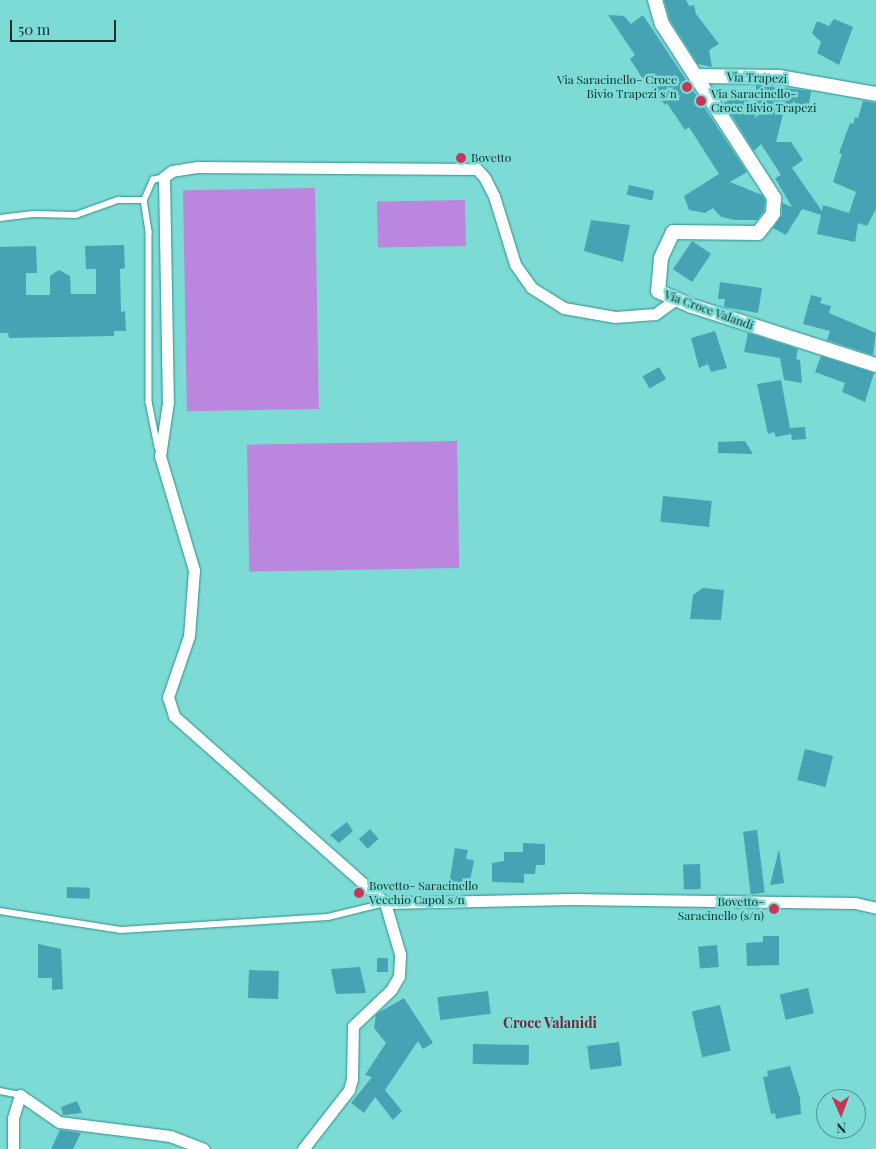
<!DOCTYPE html>
<html>
<head>
<meta charset="utf-8">
<style>
  body { margin:0 }
  #map { position:relative; width:876px; height:1149px; overflow:hidden; background:#7ddbd6; font-family:"Playfair Display",serif }
  div>[style] { position:absolute }
  .green>* { inset:0; background:#bb86de; transform-origin:0 0 }
  .building>* { inset:0; background:#45a3b3; transform-origin:0 0 }
  .roads { filter:drop-shadow(0 0 1px #2c908c) drop-shadow(0 0 1px #2c908c) }
  .service>* { height:5.5px; margin:-2.75px; padding:0 2.75px; transform-origin:2.75px; border-radius:2.75px; background:#fff }
  .minor>* { height:11px; margin:-5.5px; padding:0 5.5px; transform-origin:5.5px; border-radius:5.5px; background:#fff }
  .tertiary>* { height:14px; margin:-7px; padding:0 7px; transform-origin:7px; border-radius:7px; background:#fff }
  .dots>* { width:14px; height:14px; translate:-50% -50%; box-sizing:border-box; border:2px solid #7ddbd6; border-radius:50% }
  span { translate:-50% -50%; white-space:nowrap; text-align:center; line-height:1.15; -webkit-text-stroke:5px #7ddbd6; paint-order:stroke }
  .street-label { font-size:12px; color:#06312f }
  .poi-label { font-size:12px; color:#06312f }
  .right { translate:-100% -50%; text-align:right }
  .left { translate:0 -50%; text-align:left }
  .neighbourhood-label { font-size:14px; color:#6f2937; font-weight:700 }
  .north { position:absolute; left:816px; top:1089px; width:50px; height:50px; box-sizing:border-box; background:#7ddbd6; border:1px solid #4d9793; border-radius:50%; rotate:178deg; font-size:14px; font-weight:700; line-height:20px; text-align:center; color:#06312f }
  .north::after { content:''; display:block; margin:auto; width:18px; height:22px; background:#c53659; clip-path:polygon(50% 0,100% 100%,50% 72%,0 100%) }
  .scale { position:absolute; left:10px; top:20px; width:106px; height:22px; box-sizing:border-box; border:2px solid #06312f; border-top:0; padding-left:6px; font-size:15px; line-height:18px; white-space:nowrap; color:#06312f; -webkit-text-stroke:4px #7ddbd6; paint-order:stroke }
</style>
</head>
<body>
<div id="map">
  <div class="green">
    <i style="left:315px;top:188px;width:221px;height:132px;rotate:89deg"></i>
    <i style="left:465px;top:200px;width:46px;height:88px;rotate:89deg"></i>
    <i style="left:457px;top:441px;width:127px;height:210px;rotate:89deg"></i>
  </div>
  <div class="building">
    <i style="clip-path:polygon(664px 0,686px 0,689px 6px,694px 5px,696px 14px,719px 44px,709px 50px,712px 67px,698px 64px,670px 20px)"></i>
    <i style="clip-path:polygon(608px 15px,624px 16px,631px 24px,643px 15px,747px 172px,730px 182px,762px 195px,765px 200px,764px 211px,757px 220px,735px 220px,721px 217px,713px 208px,705px 213px,689px 210px,684px 196px,719px 174px,689px 127px,685px 130px,667px 103px,665px 105px,650px 85px,648px 87px,630px 59px,635px 55px)"></i>
    <i style="clip-path:polygon(834px 19px,853px 27px,839px 65px,817px 53px,821px 42px,812px 33px,817px 21px,829px 26px)"></i>
    <i style="clip-path:polygon(756px 85px,811px 91px,808px 110px,785px 106px,776px 142px,791px 142px,803px 160px,792px 168px,822px 211px,823px 205px,849px 213px,856px 192px,833px 182px,842px 154px,839px 153px,850px 123px,853px 124px,855px 117px,858px 118px,863px 101px,876px 103px,876px 209px,867px 226px,858px 223px,855px 242px,817px 234px,821px 215px,802px 209px,786px 235px,773px 228px,782px 215px,782px 203px,792px 207px,775px 178px,781px 175px,761px 144px,754px 151px,724px 103px,742px 92px,756px 113px)"></i>
    <i style="left:629px;top:185px;width:26px;height:10px;rotate:13deg"></i>
    <i style="clip-path:polygon(591px 220px,630px 225px,623px 262px,584px 251px)"></i>
    <i style="left:692px;top:241px;width:23px;height:34px;rotate:34deg"></i>
    <i style="clip-path:polygon(124px 245px,125px 268px,120px 269px,121px 312px,125px 311px,126px 331px,114px 331px,114px 336px,9px 338px,8px 333px,0 333px,0 247px,36px 246px,37px 273px,26px 273px,26px 295px,50px 295px,50px 276px,59px 270px,70px 276px,71px 294px,96px 294px,96px 269px,86px 269px,85px 246px)"></i>
    <i style="clip-path:polygon(720px 282px,762px 288px,758px 313px,724px 307px,725px 299px,718px 299px)"></i>
    <i style="clip-path:polygon(811px 295px,822px 298px,820px 303px,831px 306px,829px 313px,876px 333px,873px 355px,827px 340px,830px 331px,803px 324px)"></i>
    <i style="clip-path:polygon(715px 331px,727px 368px,711px 372px,708px 364px,699px 368px,691px 338px)"></i>
    <i style="clip-path:polygon(748px 333px,798px 349px,796px 359px,800px 360px,802px 383px,784px 380px,780px 358px,744px 352px)"></i>
    <i style="clip-path:polygon(821px 356px,874px 373px,865px 402px,842px 392px,845px 383px,815px 372px)"></i>
    <i style="left:659px;top:367px;width:14px;height:19px;rotate:60deg"></i>
    <i style="clip-path:polygon(781px 380px,790px 428px,805px 427px,806px 439px,792px 440px,791px 434px,776px 437px,774px 432px,768px 434px,757px 384px)"></i>
    <i style="clip-path:polygon(745px 441px,753px 454px,718px 453px,718px 442px)"></i>
    <i style="left:663px;top:496px;width:49px;height:26px;rotate:6deg"></i>
    <i style="clip-path:polygon(703px 588px,724px 590px,721px 620px,690px 619px,693px 595px)"></i>
    <i style="left:805px;top:749px;width:29px;height:32px;rotate:14deg"></i>
    <i style="clip-path:polygon(347px 822px,353px 831px,339px 843px,330px 835px)"></i>
    <i style="left:370px;top:829px;width:13px;height:15px;rotate:48deg"></i>
    <i style="left:757px;top:830px;width:63px;height:14px;rotate:83deg"></i>
    <i style="clip-path:polygon(523px 843px,545px 844px,545px 865px,536px 865px,535px 874px,524px 874px,524px 883px,492px 882px,492px 863px,504px 861px,504px 852px,523px 852px)"></i>
    <i style="clip-path:polygon(455px 848px,468px 850px,466px 859px,474px 860px,469px 887px,449px 884px)"></i>
    <i style="clip-path:polygon(779px 849px,784px 883px,770px 885px)"></i>
    <i style="left:700px;top:864px;width:25px;height:17px;rotate:88deg"></i>
    <i style="left:67px;top:887px;width:23px;height:11px;rotate:2deg"></i>
    <i style="clip-path:polygon(763px 936px,779px 936px,779px 965px,747px 966px,746px 943px,763px 942px)"></i>
    <i style="clip-path:polygon(38px 944px,61px 949px,63px 989px,52px 990px,52px 978px,38px 978px)"></i>
    <i style="left:717px;top:945px;width:22px;height:19px;rotate:85deg"></i>
    <i style="left:377px;top:958px;width:11px;height:14px"></i>
    <i style="clip-path:polygon(360px 967px,366px 993px,336px 994px,331px 969px)"></i>
    <i style="left:249px;top:970px;width:30px;height:28px;rotate:2deg"></i>
    <i style="left:808px;top:988px;width:26px;height:29px;rotate:77deg"></i>
    <i style="left:488px;top:991px;width:23px;height:51px;rotate:83deg"></i>
    <i style="clip-path:polygon(404px 998px,433px 1043px,423px 1049px,418px 1041px,385px 1090px,402px 1111px,393px 1120px,375px 1097px,364px 1113px,351px 1103px,372px 1077px,365px 1075px,386px 1043px,374px 1028px,376px 1014px)"></i>
    <i style="left:720px;top:1005px;width:47px;height:29px;rotate:77deg"></i>
    <i style="left:619px;top:1042px;width:24px;height:32px;rotate:83deg"></i>
    <i style="left:473px;top:1044px;width:56px;height:20px;rotate:1deg"></i>
    <i style="clip-path:polygon(790px 1066px,800px 1098px,801px 1114px,776px 1119px,775px 1113px,771px 1114px,763px 1077px,768px 1076px,767px 1071px)"></i>
    <i style="clip-path:polygon(77px 1101px,82px 1113px,63px 1115px,61px 1107px)"></i>
    <i style="clip-path:polygon(60px 1130px,81px 1133px,73px 1149px,51px 1149px)"></i>
  </div>
  <div class="roads">
    <div class="service">
      <i style="left:144px;top:200px;width:32px;rotate:81deg"></i>
      <i style="left:149px;top:232px;width:170px;rotate:90deg"></i>
      <i style="left:149px;top:402px;width:46px;rotate:78.7deg"></i>
      <i style="left:0;top:218px;width:35px;rotate:-7deg"></i>
      <i style="left:35px;top:214px;width:41px;rotate:1.4deg"></i>
      <i style="left:76px;top:215px;width:45px;rotate:-19.7deg"></i>
      <i style="left:118px;top:200px;width:26px"></i>
      <i style="left:144px;top:200px;width:22px;rotate:-66deg"></i>
      <i style="left:153px;top:180px;width:11px;rotate:-15deg"></i>
      <i style="left:0;top:911px;width:122px;rotate:8.9deg"></i>
      <i style="left:121px;top:930px;width:207px;rotate:-3.6deg"></i>
      <i style="left:328px;top:917px;width:59px;rotate:-13.8deg"></i>
      <i style="left:0;top:1091px;width:20px;rotate:11deg"></i>
    </div>
    <div class="minor">
      <i style="left:676px;top:299px;width:26px;rotate:144deg"></i>
      <i style="left:655px;top:314px;width:40px;rotate:175.7deg"></i>
      <i style="left:615px;top:317px;width:52px;rotate:-170deg"></i>
      <i style="left:564px;top:308px;width:39px;rotate:-148deg"></i>
      <i style="left:531px;top:287px;width:28px;rotate:-125deg"></i>
      <i style="left:515px;top:264px;width:71px;rotate:-107.2deg"></i>
      <i style="left:494px;top:196px;width:20px;rotate:-117deg"></i>
      <i style="left:485px;top:178px;width:12px;rotate:-132deg"></i>
      <i style="left:477px;top:169px;width:280px;rotate:-179.6deg"></i>
      <i style="left:197px;top:167px;width:25px;rotate:171deg"></i>
      <i style="left:172px;top:171px;width:10px;rotate:143deg"></i>
      <i style="left:164px;top:177px;width:225px;rotate:89deg"></i>
      <i style="left:168px;top:402px;width:55px;rotate:98.4deg"></i>
      <i style="left:160px;top:456px;width:119px;rotate:73.4deg"></i>
      <i style="left:194px;top:570px;width:66px;rotate:94.3deg"></i>
      <i style="left:189px;top:636px;width:65px;rotate:109deg"></i>
      <i style="left:168px;top:697px;width:20px;rotate:72deg"></i>
      <i style="left:174px;top:716px;width:282px;rotate:41.5deg"></i>
      <i style="left:385px;top:903px;width:186px;rotate:-1.2deg"></i>
      <i style="left:571px;top:899px;width:284px;rotate:0.8deg"></i>
      <i style="left:855px;top:903px;width:22px;rotate:13deg"></i>
      <i style="left:13px;top:1149px;width:31px;rotate:-90deg"></i>
      <i style="left:13px;top:1118px;width:24px;rotate:-73deg"></i>
      <i style="left:20px;top:1095px;width:47px;rotate:34.7deg"></i>
      <i style="left:59px;top:1122px;width:112px;rotate:7.2deg"></i>
      <i style="left:170px;top:1136px;width:36px;rotate:21deg"></i>
      <i style="left:303px;top:1149px;width:75px;rotate:-52.1deg"></i>
      <i style="left:349px;top:1090px;width:11px;rotate:-75deg"></i>
      <i style="left:352px;top:1079px;width:53px;rotate:-88.9deg"></i>
      <i style="left:353px;top:1026px;width:52px;rotate:-43.5deg"></i>
      <i style="left:391px;top:990px;width:16px;rotate:-60deg"></i>
      <i style="left:399px;top:976px;width:22px;rotate:-87deg"></i>
      <i style="left:400px;top:954px;width:53px;rotate:-106.4deg"></i>
    </div>
    <div class="tertiary">
      <i style="left:655px;top:0;width:25px;rotate:74deg"></i>
      <i style="left:662px;top:24px;width:207px;rotate:57.2deg"></i>
      <i style="left:774px;top:198px;width:16px;rotate:94deg"></i>
      <i style="left:773px;top:214px;width:24px;rotate:128deg"></i>
      <i style="left:758px;top:233px;width:85px;rotate:-179.3deg"></i>
      <i style="left:673px;top:232px;width:29px;rotate:115deg"></i>
      <i style="left:661px;top:258px;width:33px;rotate:95deg"></i>
      <i style="left:658px;top:291px;width:37px;rotate:24deg"></i>
      <i style="left:692px;top:306px;width:193px;rotate:17.8deg"></i>
      <i style="left:697px;top:76px;width:83px;rotate:0.7deg"></i>
      <i style="left:780px;top:77px;width:97px;rotate:10deg"></i>
    </div>
  </div>
  <div class="dots">
    <i style="left:687px;top:87px;background:#c53659"></i>
    <i style="left:701px;top:101px;background:#c53659"></i>
    <i style="left:461px;top:158px;background:#c53659"></i>
    <i style="left:359px;top:893px;background:#c53659"></i>
    <i style="left:774px;top:909px;background:#c53659"></i>
  </div>
  <div class="street-label">
    <span style="left:757px;top:78px;rotate:2deg">Via Trapezi</span>
    <span style="left:709px;top:310px;rotate:20deg">Via Croce Valandi</span>
  </div>
  <div class="poi-label">
    <span class="right" style="left:677px;top:87px">Via Saracinello- Croce<br>Bivio Trapezi s/n</span>
    <span class="left" style="left:711px;top:101px">Via Saracinello-<br>Croce Bivio Trapezi</span>
    <span class="left" style="left:471px;top:158px">Bovetto</span>
    <span class="left" style="left:369px;top:893px">Bovetto- Saracinello<br>Vecchio Capol s/n</span>
    <span class="right" style="left:764px;top:909px">Bovetto-<br>Saracinello (s/n)</span>
  </div>
  <div class="neighbourhood-label">
    <span style="left:550px;top:1023px">Croce Valanidi</span>
  </div>
  <div class="north">N</div>
  <div class="scale">50 m</div>
</div>
</body>
</html>
